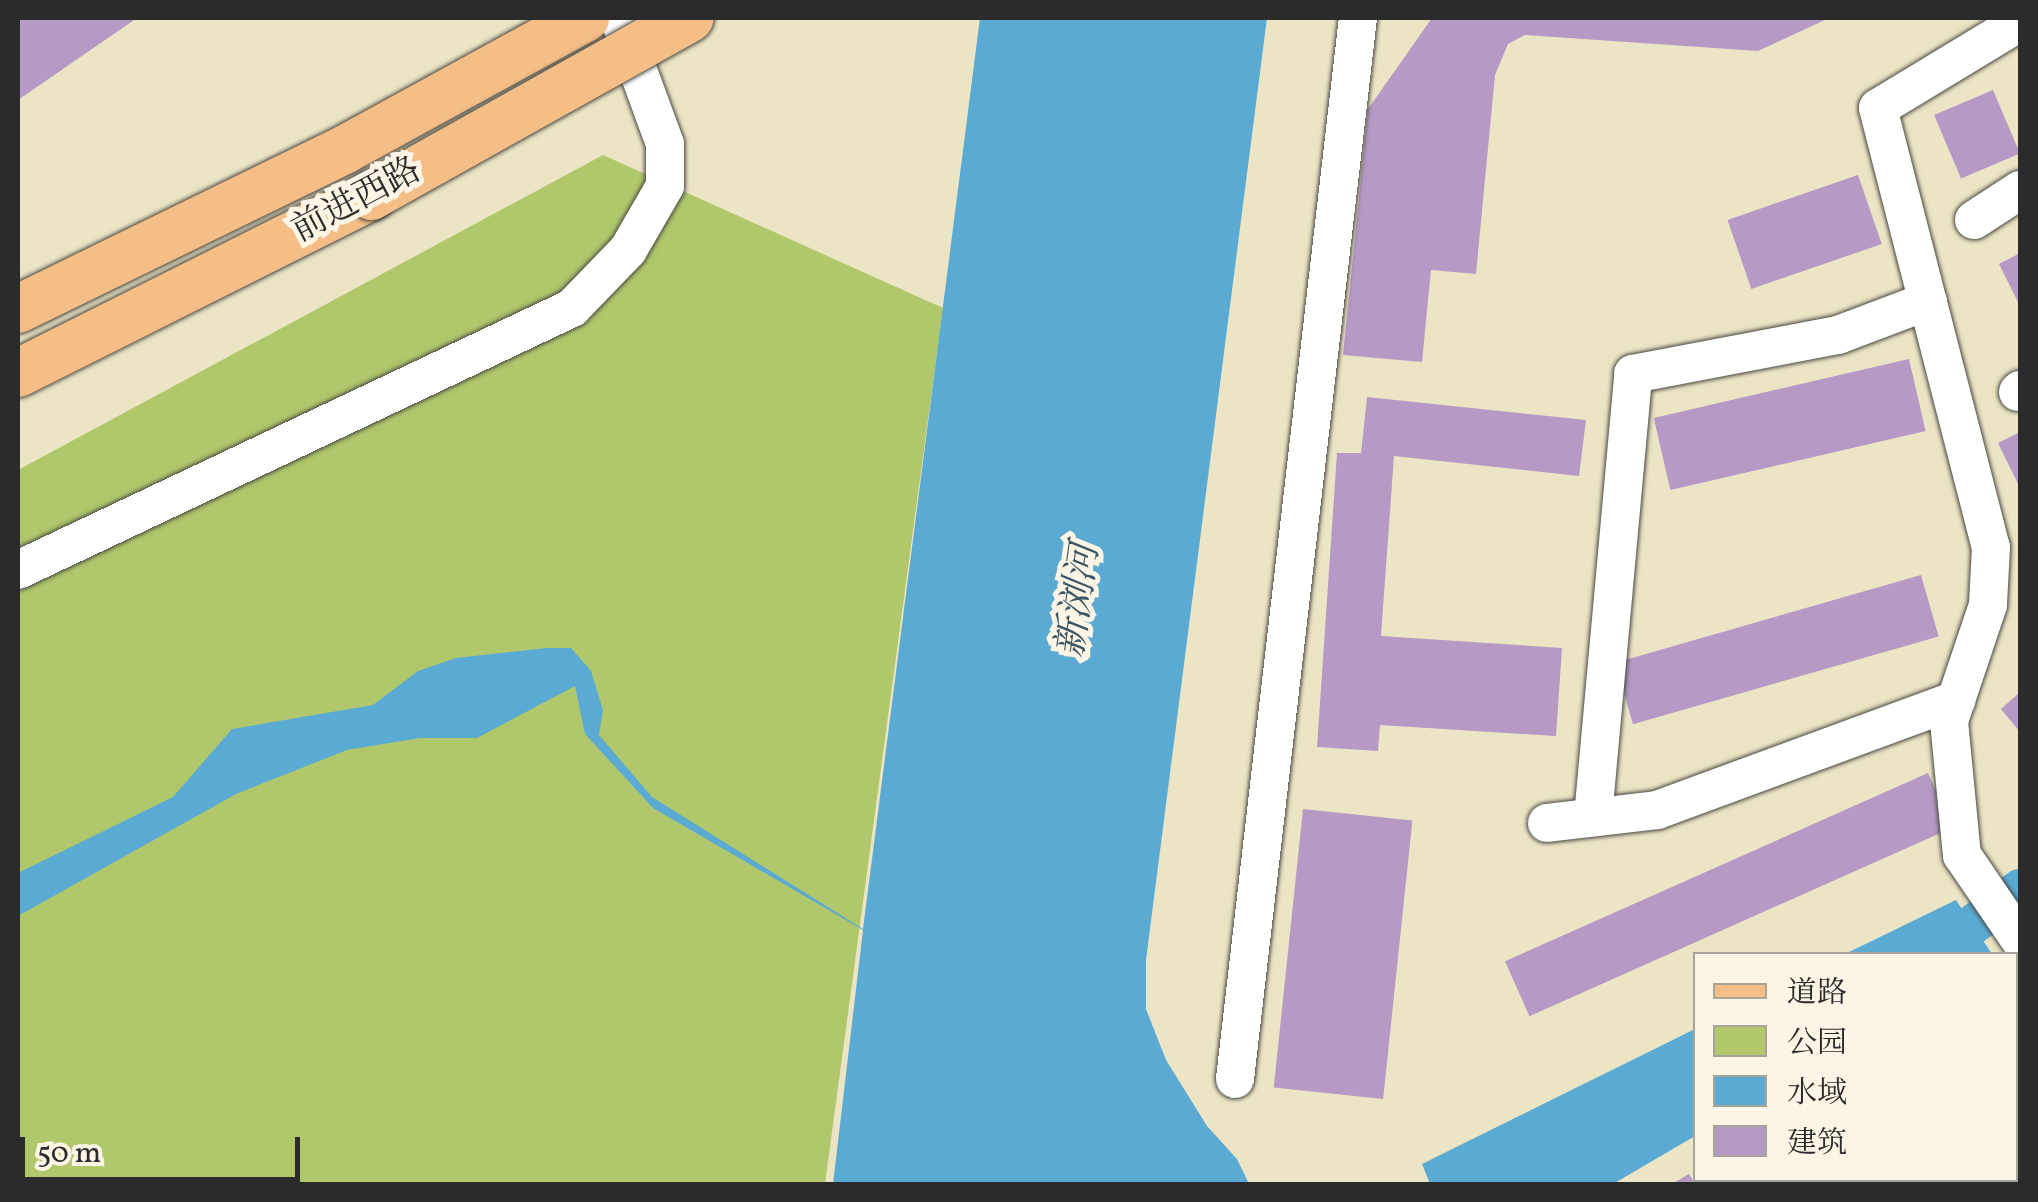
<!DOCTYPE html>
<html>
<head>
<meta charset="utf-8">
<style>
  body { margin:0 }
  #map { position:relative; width:2038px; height:1202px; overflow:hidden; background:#ece5c5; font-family:Vollkorn,"Noto Serif SC",serif }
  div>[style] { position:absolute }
  .green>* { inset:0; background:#b0c76c }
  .water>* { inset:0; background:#5aaad4 }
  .canal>* { height:40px; margin:-20px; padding:0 20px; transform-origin:20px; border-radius:20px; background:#5aaad4 }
  .building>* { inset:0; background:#b49ac5; transform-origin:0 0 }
  .roads { filter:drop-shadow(0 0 2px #484742) drop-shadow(0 0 2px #484742) }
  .minor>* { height:38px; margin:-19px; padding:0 19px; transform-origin:19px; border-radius:19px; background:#fff }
  .major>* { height:48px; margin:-24px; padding:0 24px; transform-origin:24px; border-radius:24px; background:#f6be87 }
  .bridges { filter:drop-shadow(0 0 2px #484742) drop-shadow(0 0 2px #484742) }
  .major-bridge>* { height:48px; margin:-24px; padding:0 24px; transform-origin:24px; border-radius:24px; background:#f6be87 }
  span { translate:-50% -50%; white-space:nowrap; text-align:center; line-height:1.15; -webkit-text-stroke:10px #fcf5e5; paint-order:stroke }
  .street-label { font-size:35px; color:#2b2b2b }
  .water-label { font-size:38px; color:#3b5766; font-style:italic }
  .frame { position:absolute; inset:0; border:20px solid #2b2b2b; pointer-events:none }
  .legend { position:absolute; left:1693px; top:952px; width:325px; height:230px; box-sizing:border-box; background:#fcf5e5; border:2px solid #a8a49b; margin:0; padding:12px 18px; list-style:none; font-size:30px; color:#2b2b2b }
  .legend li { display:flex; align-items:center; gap:20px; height:50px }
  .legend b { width:50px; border:2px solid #a8a49b }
  .scale { position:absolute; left:20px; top:1137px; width:280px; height:45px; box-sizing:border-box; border:5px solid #2b2b2b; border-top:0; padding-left:12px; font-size:30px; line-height:35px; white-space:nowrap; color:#2b2b2b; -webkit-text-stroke:8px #fcf5e5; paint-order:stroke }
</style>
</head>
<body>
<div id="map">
  <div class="green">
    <i style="clip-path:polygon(603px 155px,943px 308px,825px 1184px,18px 1184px,18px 470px)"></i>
  </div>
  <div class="water">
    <i style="clip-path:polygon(980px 18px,1267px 18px,1146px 960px,1146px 1009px,1166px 1060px,1207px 1126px,1237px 1159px,1249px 1184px,833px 1184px,863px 930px,653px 808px,585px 734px,575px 686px,477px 738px,420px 738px,347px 750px,236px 794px,18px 916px,18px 873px,173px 797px,232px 729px,373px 705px,418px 671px,456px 658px,547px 648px,571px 648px,591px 671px,603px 710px,599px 735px,652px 797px,863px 929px)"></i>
    <i style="clip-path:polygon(1956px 900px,1992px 954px,1845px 954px)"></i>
    <i style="clip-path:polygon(1695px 1029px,1695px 1136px,1613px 1184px,1430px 1184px,1422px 1164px)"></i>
  </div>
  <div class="canal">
    <i style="left:1934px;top:954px;width:108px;rotate:-37.1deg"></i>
  </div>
  <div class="building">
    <i style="clip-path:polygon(18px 18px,137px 18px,18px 100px)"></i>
    <i style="clip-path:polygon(1432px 18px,1829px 18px,1758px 51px,1525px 35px,1508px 44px,1495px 75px,1476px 274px,1431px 270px,1422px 362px,1343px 355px,1368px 109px)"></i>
    <i style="left:1993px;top:90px;width:69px;height:64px;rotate:67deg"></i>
    <i style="left:1858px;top:175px;width:73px;height:138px;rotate:71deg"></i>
    <i style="clip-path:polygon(2020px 253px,2020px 306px,1999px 264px)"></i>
    <i style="left:1909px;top:359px;width:74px;height:262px;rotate:77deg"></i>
    <i style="clip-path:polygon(1367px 397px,1586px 420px,1579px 476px,1394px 456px,1381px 636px,1562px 648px,1556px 736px,1380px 725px,1378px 751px,1317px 747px,1337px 453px,1361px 453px)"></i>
    <i style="clip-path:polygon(2020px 432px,2020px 488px,1998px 443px)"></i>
    <i style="left:1921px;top:575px;width:64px;height:318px;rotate:74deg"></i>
    <i style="clip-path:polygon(2020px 692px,2020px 732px,2001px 709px)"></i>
    <i style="left:1928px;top:773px;width:60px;height:463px;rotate:66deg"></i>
    <i style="left:1303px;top:809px;width:110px;height:280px;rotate:6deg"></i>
    <i style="clip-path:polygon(1689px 1174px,1695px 1184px,1672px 1184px)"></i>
    <i style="clip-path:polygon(1713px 1180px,1788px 1180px,1779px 1184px,1716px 1184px)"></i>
  </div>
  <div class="roads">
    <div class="minor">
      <i style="left:2020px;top:22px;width:166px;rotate:148.8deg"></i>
      <i style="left:1878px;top:108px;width:453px;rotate:75.6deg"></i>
      <i style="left:1991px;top:547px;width:58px;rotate:93deg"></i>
      <i style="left:1988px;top:605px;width:122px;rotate:108.6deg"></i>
      <i style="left:1949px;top:721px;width:135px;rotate:84.5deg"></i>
      <i style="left:1962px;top:855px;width:103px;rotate:55.7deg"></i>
      <i style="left:1974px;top:220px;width:55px;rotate:-33.1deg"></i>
      <i style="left:2018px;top:392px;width:3px;rotate:-45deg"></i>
      <i style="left:18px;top:570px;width:613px;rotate:-25.31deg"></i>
      <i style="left:572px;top:308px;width:81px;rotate:-46deg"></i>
      <i style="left:628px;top:250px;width:74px;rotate:-60deg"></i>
      <i style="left:665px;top:186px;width:42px;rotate:-90deg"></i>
      <i style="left:665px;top:144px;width:134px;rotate:-110.1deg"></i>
      <i style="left:1593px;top:817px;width:445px;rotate:-84.8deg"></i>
      <i style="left:1633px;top:374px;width:209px;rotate:-10.8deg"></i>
      <i style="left:1838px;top:335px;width:96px;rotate:-20.7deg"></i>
      <i style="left:1547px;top:823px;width:111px;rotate:-6.7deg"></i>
      <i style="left:1657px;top:810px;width:319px;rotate:-20.2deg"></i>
      <i style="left:1235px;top:1079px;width:1068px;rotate:-83.39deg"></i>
    </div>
    <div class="major">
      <i style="left:18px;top:309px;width:363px;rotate:-26deg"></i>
      <i style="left:344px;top:150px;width:275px;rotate:-28.7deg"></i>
      <i style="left:18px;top:373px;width:395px;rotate:-26.6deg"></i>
    </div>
  </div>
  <div class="bridges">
    <div class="major-bridge">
      <i style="left:371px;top:196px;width:365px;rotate:-29.2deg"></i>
    </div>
  </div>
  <div class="street-label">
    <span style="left:357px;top:201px;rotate:-28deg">前进西路</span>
  </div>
  <div class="water-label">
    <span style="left:1080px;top:601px;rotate:-82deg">新浏河</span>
  </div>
  <div class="frame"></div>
  <ul class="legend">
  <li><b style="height:12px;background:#f6be87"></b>道路</li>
  <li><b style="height:28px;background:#b0c76c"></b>公园</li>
  <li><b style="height:28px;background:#5aaad4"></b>水域</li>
  <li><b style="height:28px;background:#b49ac5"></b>建筑</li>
  </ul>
  <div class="scale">50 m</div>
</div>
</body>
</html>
